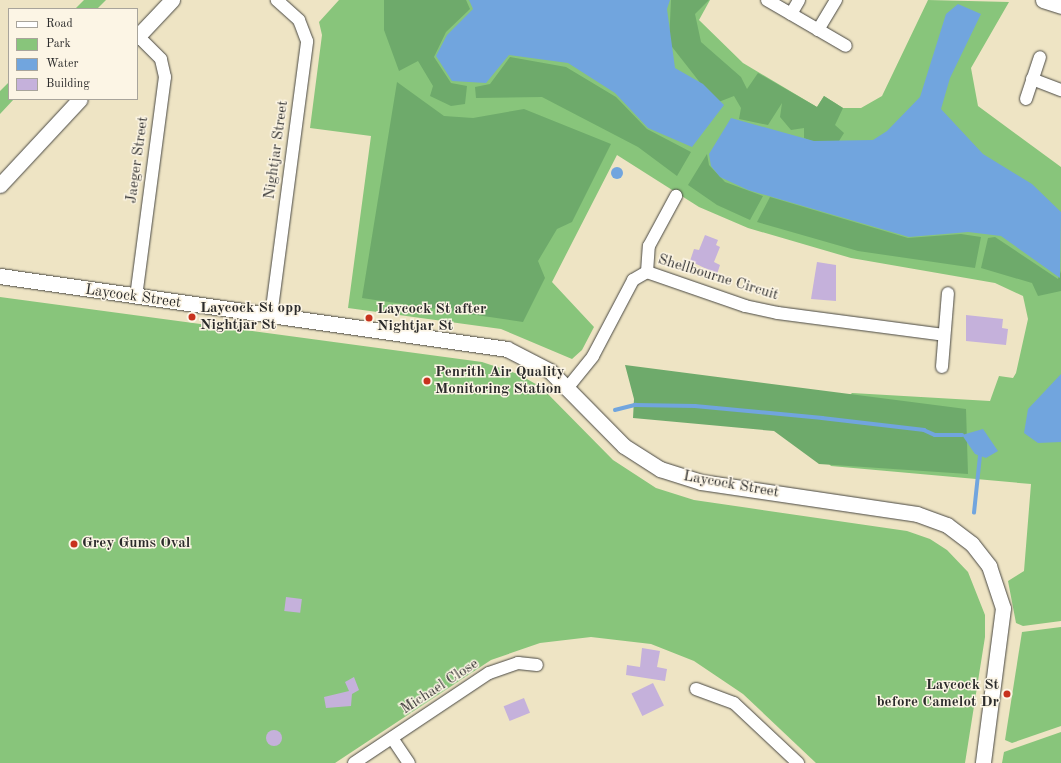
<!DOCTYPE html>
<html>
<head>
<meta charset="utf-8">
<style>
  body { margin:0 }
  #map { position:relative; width:1061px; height:763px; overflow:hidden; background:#eee4c4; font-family:"Old Standard TT",serif }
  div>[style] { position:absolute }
  .green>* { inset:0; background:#88c57b }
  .forest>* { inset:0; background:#6eaa6b }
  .water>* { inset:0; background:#71a5de }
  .round { border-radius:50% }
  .stream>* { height:3.5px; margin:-1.75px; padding:0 1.75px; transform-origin:1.75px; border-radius:1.75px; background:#71a5de }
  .building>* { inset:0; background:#c5b1db; transform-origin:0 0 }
  .roads { filter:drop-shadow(0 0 1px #484742) drop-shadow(0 0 1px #484742) }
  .minor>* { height:12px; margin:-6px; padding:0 6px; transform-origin:6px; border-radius:6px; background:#fff }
  .tertiary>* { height:15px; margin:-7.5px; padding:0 7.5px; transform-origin:7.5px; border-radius:7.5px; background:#fff }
  .dots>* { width:11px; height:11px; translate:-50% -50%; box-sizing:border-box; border:2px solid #fcf5e5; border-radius:50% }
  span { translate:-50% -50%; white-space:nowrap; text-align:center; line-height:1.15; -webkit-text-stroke:3px #fcf5e5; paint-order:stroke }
  .street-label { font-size:15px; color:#2b2b2b }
  .poi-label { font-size:15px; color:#2b2b2b; font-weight:700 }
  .left { translate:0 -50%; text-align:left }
  .right { translate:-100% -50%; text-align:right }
  .legend { position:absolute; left:8px; top:8px; width:130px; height:92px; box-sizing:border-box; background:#fcf5e5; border:1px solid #a8a49b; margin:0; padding:5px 7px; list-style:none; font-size:12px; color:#2b2b2b }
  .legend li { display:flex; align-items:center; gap:8px; height:20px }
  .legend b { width:20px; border:1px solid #a8a49b }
</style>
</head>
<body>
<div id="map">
  <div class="green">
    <i style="clip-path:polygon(84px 0,106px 0,97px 9px,75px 9px)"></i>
    <i style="clip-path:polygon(339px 0,710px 0,699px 20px,743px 63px,817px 107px,824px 96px,843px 108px,861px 108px,882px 96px,928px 0,1009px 2px,971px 68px,978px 106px,1061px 167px,1061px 621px,1023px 626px,1016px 623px,1008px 581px,1024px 571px,1031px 484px,831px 466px,804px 438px,852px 393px,990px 401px,999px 376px,1013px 378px,1016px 373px,1028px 319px,1023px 296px,995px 283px,851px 258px,748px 228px,699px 207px,617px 155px,552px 282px,594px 327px,582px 350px,572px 359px,501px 329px,348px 308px,371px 136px,310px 128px,322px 35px,319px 22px)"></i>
    <i style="clip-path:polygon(9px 82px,9px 99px,14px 99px,0 114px,0 91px)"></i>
    <i style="clip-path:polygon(0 297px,482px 362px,518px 374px,541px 387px,613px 460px,656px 488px,694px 500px,907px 531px,930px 539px,947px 550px,968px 572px,985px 615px,985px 637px,965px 763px,816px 763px,743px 694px,694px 661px,651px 644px,591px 637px,540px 643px,491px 660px,335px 763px,0 763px)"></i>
    <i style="clip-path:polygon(1061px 627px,1061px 726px,1012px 743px,1005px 740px,1022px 632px)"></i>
    <i style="clip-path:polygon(1061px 732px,1061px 763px,1002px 763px,1004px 752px)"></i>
  </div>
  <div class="forest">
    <i style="clip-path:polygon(384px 0,466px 0,470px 9px,446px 32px,434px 57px,451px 83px,467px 86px,465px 104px,451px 106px,430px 96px,433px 86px,418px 61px,399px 71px,384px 30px)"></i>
    <i style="clip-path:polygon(671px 0,709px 0,695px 14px,701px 42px,741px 77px,747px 89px,758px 73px,817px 107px,824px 96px,843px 108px,835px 125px,844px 133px,839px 141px,819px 144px,804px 138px,804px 128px,791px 130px,780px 117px,782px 103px,768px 125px,739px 119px,741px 108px,734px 96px,716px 103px,669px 43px)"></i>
    <i style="clip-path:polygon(510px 57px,566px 67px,616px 97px,647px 129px,691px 152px,677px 176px,638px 147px,542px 97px,476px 98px,475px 87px,490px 84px)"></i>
    <i style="clip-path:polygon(397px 82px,444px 116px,473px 118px,524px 109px,611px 144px,572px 222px,557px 229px,538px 261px,545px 278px,523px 322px,362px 298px)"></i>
    <i style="clip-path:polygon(707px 154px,709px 165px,725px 182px,763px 196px,750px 220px,717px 205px,688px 185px)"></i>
    <i style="clip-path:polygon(770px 197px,908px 238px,961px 234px,981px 237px,975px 268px,858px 251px,757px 222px)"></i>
    <i style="clip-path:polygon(995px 237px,1058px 279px,1061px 271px,1061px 291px,1038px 296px,1032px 283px,981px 268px,988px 238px)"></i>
    <i style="clip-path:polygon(625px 365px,966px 409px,968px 474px,819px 464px,774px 431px,633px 418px,634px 399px)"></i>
  </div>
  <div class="water">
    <i style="clip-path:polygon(469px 0,670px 0,667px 9px,675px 68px,703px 84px,724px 105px,692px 147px,648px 128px,615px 93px,568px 63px,509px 55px,486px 83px,452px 81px,436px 56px,447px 35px,473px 9px)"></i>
    <i style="clip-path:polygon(958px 4px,981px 14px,950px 78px,941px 109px,983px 154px,1032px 184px,1061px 212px,1060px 278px,1001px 236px,968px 232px,909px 237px,748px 190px,720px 177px,711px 166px,709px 154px,731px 118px,814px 141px,873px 140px,887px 131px,920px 97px,946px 14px)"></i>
    <i class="round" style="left:611px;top:167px;width:12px;height:12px"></i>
    <i style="clip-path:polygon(1061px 374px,1061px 442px,1038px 443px,1024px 433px,1028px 409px)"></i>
    <i style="clip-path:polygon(983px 429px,998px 451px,986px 458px,975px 454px,962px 435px)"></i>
  </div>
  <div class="stream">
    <i style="left:615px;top:410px;width:21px;rotate:-14deg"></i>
    <i style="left:635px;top:405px;width:60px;rotate:1deg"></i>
    <i style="left:695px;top:406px;width:128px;rotate:5.4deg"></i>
    <i style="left:822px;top:418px;width:103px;rotate:6.7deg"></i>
    <i style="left:924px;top:430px;width:12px;rotate:24deg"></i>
    <i style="left:935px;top:435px;width:27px"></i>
    <i style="left:974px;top:513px;width:57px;rotate:-84deg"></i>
  </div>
  <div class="building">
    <i style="clip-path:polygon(705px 235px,718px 240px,716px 245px,720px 247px,714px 262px,720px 265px,717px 274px,690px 261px,694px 249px,699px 250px)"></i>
    <i style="clip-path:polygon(817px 262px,836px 265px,836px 301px,811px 299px)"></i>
    <i style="clip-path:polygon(966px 315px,1003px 319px,1002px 328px,1008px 329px,1006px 345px,966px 341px)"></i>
    <i style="left:286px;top:597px;width:16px;height:14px;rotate:7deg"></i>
    <i style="clip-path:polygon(642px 648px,660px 651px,657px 667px,667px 669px,665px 681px,626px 675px,627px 665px,640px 667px)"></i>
    <i style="clip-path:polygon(354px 677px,359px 690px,352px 694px,351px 706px,326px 708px,324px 697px,349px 691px,345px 682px)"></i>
    <i style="left:653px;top:683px;width:25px;height:24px;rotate:64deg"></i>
    <i style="left:524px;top:698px;width:16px;height:22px;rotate:68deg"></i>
    <i class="round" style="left:266px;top:730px;width:16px;height:16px"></i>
  </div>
  <div class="roads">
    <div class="minor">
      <i style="left:767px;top:0;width:91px;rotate:30.2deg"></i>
      <i style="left:791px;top:14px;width:16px;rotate:-60deg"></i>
      <i style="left:818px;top:30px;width:35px;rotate:-59deg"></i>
      <i style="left:1032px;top:79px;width:31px;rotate:21deg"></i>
      <i style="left:1026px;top:99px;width:44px;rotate:-71.6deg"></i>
      <i style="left:647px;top:272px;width:26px;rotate:-86deg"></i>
      <i style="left:649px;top:246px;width:57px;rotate:-61.6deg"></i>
      <i style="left:136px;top:297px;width:222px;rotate:-82.5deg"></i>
      <i style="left:165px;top:77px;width:18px;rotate:-103deg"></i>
      <i style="left:161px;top:59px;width:33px;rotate:-135deg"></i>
      <i style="left:271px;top:316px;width:277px;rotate:-82.5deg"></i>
      <i style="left:307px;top:41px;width:22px;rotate:-111deg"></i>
      <i style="left:299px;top:20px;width:30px;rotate:-138deg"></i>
      <i style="left:942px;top:367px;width:74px;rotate:-85.4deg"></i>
      <i style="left:569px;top:386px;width:38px;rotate:-51deg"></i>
      <i style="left:593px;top:356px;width:86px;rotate:-62.2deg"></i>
      <i style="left:633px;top:280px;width:16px;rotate:-30deg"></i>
      <i style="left:647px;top:272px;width:104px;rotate:19.1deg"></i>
      <i style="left:745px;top:306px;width:34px;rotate:12deg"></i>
      <i style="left:778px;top:313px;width:167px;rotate:7.5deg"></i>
      <i style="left:696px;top:689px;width:40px;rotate:20.2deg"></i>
      <i style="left:734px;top:703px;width:88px;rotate:43.2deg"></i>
      <i style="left:392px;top:738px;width:30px;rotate:56deg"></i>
      <i style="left:354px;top:763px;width:162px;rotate:-33.7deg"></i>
      <i style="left:489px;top:673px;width:31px;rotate:-19deg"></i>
      <i style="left:518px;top:663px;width:19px;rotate:6deg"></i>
    </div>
    <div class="tertiary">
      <i style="left:1043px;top:0;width:19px;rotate:18deg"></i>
      <i style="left:137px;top:37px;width:51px;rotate:-46.6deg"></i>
      <i style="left:0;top:185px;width:117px;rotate:-47.1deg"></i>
      <i style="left:0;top:276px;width:512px;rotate:8.19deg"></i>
      <i style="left:507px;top:349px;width:48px;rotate:27.1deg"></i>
      <i style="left:550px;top:371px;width:105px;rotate:45.4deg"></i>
      <i style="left:624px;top:446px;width:43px;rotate:32.6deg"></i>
      <i style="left:660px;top:469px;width:43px;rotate:17.6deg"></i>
      <i style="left:701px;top:482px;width:218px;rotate:8.4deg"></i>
      <i style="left:917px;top:514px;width:32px;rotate:20deg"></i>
      <i style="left:947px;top:525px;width:31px;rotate:37deg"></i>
      <i style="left:972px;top:544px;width:28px;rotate:52deg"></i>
      <i style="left:989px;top:566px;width:44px;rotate:71.6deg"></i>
      <i style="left:1003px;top:608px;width:156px;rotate:97.4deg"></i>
    </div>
  </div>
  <div class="dots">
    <i style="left:192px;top:317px;background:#c8321e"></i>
    <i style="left:369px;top:318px;background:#c8321e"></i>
    <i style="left:427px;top:381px;background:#c8321e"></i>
    <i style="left:74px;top:544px;background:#c8321e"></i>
    <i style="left:1007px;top:694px;background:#c8321e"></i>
  </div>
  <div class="street-label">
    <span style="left:277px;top:150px;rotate:-82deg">Nightjar Street</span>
    <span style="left:138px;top:160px;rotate:-82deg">Jaeger Street</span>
    <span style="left:718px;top:278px;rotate:17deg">Shellbourne Circuit</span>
    <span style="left:133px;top:297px;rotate:8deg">Laycock Street</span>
    <span style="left:731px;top:485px;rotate:10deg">Laycock Street</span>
    <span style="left:440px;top:687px;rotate:-33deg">Michael Close</span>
  </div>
  <div class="poi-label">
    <span class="left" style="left:200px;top:317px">Laycock St opp<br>Nightjar St</span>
    <span class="left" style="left:377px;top:318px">Laycock St after<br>Nightjar St</span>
    <span class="left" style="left:435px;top:381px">Penrith Air Quality<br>Monitoring Station</span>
    <span class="left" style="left:82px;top:544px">Grey Gums Oval</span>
    <span class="right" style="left:999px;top:694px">Laycock St<br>before Camelot Dr</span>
  </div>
  <ul class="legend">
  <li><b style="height:5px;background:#fff"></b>Road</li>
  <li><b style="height:11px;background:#88c57b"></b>Park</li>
  <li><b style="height:11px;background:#71a5de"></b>Water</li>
  <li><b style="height:11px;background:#c5b1db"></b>Building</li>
  </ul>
</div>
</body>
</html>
